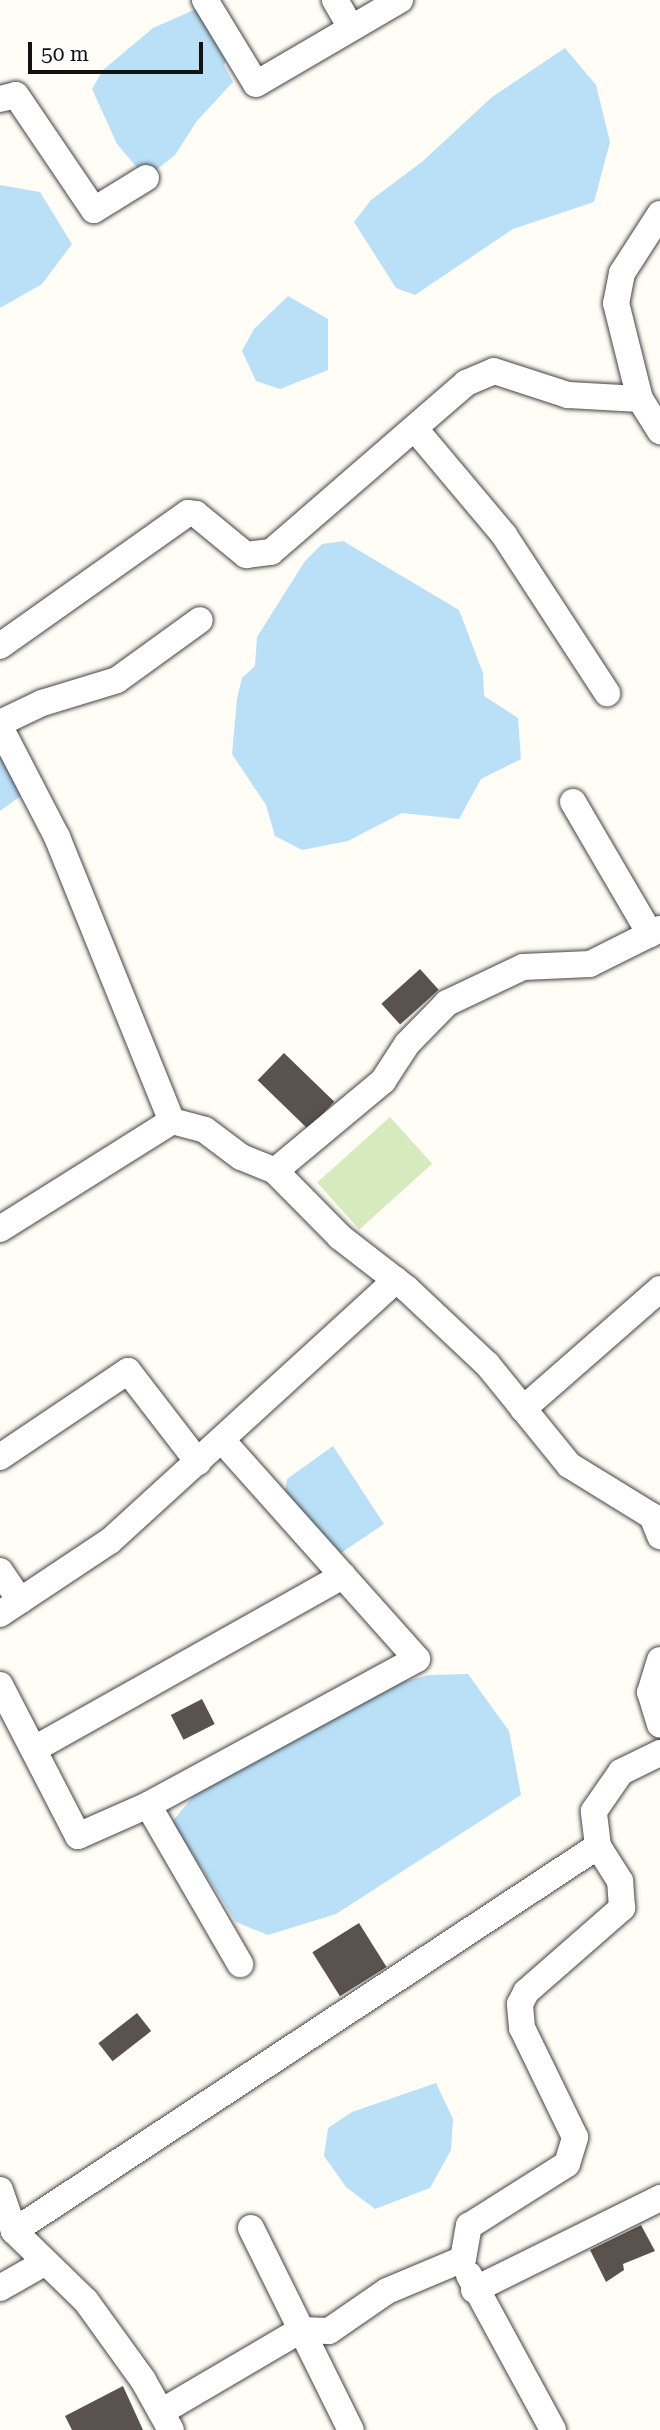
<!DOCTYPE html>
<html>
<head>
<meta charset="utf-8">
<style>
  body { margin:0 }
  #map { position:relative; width:660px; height:2430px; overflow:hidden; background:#fffdf5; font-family:"Roboto Serif",serif }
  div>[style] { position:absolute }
  .green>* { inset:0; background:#d5ebbd; transform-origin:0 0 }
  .water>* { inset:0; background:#b9e0f7 }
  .building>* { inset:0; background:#5a524d; transform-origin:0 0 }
  .roads { filter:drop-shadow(0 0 2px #444) drop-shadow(0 0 2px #444) }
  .minor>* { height:26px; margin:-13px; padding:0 13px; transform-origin:13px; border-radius:13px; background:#fff }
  span { translate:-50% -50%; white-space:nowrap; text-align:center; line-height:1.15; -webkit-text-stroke:7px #fff; paint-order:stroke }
  .scale { position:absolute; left:28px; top:42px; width:175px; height:32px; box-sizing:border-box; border:4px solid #111; border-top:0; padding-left:9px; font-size:21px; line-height:24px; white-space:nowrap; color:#111; -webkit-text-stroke:5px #fff; paint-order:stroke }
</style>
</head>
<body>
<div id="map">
  <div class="green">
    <i style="left:390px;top:1117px;width:63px;height:98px;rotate:48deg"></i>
  </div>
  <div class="water">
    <i style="clip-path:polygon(196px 9px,228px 54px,224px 65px,233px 82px,197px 121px,175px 155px,146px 178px,117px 144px,92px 89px,103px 70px,153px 28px)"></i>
    <i style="clip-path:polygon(565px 48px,596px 85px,610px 142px,594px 202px,513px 229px,415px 295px,396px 288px,354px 222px,371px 200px,423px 161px,492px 97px)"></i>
    <i style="clip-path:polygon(0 185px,40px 192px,72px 244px,42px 284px,0 308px)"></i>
    <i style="clip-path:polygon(288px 296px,328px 319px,328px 370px,280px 389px,256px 381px,242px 351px,254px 329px)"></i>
    <i style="clip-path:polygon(343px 541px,459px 610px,483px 673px,484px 696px,518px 718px,521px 759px,481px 779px,459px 819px,402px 813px,348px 841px,302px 850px,275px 836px,266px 805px,232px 754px,237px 699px,242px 678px,255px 666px,257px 637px,305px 561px,322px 544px)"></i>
    <i style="clip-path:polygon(0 744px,22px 795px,0 811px)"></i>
    <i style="clip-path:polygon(333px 1446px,384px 1524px,329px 1561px,283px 1508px,287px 1479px)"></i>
    <i style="clip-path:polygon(468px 1674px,509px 1731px,521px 1795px,336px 1914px,268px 1935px,236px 1922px,172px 1822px,200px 1788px,380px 1688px,429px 1675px)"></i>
    <i style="clip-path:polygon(436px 2083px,453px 2119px,451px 2150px,430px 2188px,375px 2209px,346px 2187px,324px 2156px,328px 2128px,352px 2112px)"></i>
  </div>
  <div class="building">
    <i style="left:420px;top:969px;width:28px;height:52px;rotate:48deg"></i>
    <i style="left:284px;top:1053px;width:70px;height:38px;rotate:44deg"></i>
    <i style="left:202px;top:1699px;width:28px;height:35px;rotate:63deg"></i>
    <i style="left:359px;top:1923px;width:52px;height:55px;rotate:58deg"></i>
    <i style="left:137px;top:2013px;width:23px;height:49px;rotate:52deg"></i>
    <i style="clip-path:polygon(641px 2225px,655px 2251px,623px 2264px,624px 2270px,606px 2282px,590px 2250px)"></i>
    <i style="clip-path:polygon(123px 2386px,143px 2430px,72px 2430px,65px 2416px)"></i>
  </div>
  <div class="roads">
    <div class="minor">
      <i style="left:205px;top:0;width:98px;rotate:58.7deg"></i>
      <i style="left:256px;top:84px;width:167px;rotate:-30.3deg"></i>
      <i style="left:335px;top:0;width:32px;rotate:60deg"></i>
      <i style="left:0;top:99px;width:16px;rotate:-14deg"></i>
      <i style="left:16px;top:95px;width:139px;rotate:55.9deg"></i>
      <i style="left:94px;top:210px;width:61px;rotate:-31.6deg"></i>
      <i style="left:660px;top:214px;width:70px;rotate:122.8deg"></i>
      <i style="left:622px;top:273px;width:31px;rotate:101deg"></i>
      <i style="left:616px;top:303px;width:99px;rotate:76deg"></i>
      <i style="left:640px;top:399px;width:38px;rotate:58deg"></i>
      <i style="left:416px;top:430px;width:137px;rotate:50deg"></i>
      <i style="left:504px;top:535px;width:189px;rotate:56.9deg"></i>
      <i style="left:0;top:646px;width:230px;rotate:-35.3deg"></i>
      <i style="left:188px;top:513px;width:8px;rotate:7deg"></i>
      <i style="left:196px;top:514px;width:65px;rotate:39.4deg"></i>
      <i style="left:246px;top:555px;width:25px;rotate:-7deg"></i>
      <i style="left:271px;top:552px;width:258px;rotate:-40.9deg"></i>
      <i style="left:466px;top:383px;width:30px;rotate:-23deg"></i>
      <i style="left:494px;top:371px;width:78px;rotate:18deg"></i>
      <i style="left:568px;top:395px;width:72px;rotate:3.2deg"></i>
      <i style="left:0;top:723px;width:47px;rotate:-25.5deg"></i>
      <i style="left:42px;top:703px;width:78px;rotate:-17deg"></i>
      <i style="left:117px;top:680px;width:102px;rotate:-35.9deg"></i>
      <i style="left:0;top:727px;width:124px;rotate:62.6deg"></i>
      <i style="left:57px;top:837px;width:306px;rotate:68deg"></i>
      <i style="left:573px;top:802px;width:153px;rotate:59.7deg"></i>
      <i style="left:275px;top:1171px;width:93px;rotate:45.4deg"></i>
      <i style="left:340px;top:1237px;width:85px;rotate:37.8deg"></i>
      <i style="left:407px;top:1289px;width:110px;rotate:43.2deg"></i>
      <i style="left:487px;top:1364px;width:130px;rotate:50.9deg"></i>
      <i style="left:569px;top:1465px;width:97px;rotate:31.6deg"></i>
      <i style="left:652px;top:1516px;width:22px;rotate:68deg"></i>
      <i style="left:0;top:1229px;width:203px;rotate:-32.1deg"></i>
      <i style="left:172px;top:1121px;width:34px;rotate:15deg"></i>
      <i style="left:205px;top:1130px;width:45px;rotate:36.9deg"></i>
      <i style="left:241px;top:1157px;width:37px;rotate:22deg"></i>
      <i style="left:275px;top:1171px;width:141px;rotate:-39.8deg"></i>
      <i style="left:383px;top:1081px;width:44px;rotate:-57deg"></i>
      <i style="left:407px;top:1044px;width:57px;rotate:-45.7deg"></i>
      <i style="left:447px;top:1003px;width:84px;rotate:-25.3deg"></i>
      <i style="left:523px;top:967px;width:67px;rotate:-2.6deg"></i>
      <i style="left:590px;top:964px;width:78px;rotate:-26.6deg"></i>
      <i style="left:523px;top:1409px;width:182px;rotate:-41.2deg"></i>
      <i style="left:0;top:1457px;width:154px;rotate:-33.9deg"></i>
      <i style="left:128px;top:1371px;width:115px;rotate:52.4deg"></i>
      <i style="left:0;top:1571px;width:36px;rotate:56deg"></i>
      <i style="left:0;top:1614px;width:132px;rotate:-33.6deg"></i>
      <i style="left:110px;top:1541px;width:387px;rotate:-42.4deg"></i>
      <i style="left:660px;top:1660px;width:34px;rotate:107deg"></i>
      <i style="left:650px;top:1692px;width:34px;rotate:73deg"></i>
      <i style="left:0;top:1685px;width:170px;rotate:62.7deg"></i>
      <i style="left:78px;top:1836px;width:77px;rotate:-23.9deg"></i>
      <i style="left:148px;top:1805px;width:306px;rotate:-28.5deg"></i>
      <i style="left:417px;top:1659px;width:293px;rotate:-131.7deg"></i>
      <i style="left:36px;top:1748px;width:352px;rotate:-29.3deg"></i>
      <i style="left:148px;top:1805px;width:184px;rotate:59.9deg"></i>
      <i style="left:0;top:2190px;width:43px;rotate:71.1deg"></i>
      <i style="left:14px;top:2231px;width:100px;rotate:44.2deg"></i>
      <i style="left:86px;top:2301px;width:97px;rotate:54.2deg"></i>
      <i style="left:143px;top:2380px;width:57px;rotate:60.8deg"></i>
      <i style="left:251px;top:2228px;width:225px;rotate:63.7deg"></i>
      <i style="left:14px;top:2231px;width:699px;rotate:-33.39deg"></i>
      <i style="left:469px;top:2275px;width:176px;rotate:61.5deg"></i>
      <i style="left:0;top:2288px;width:51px;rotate:-29.6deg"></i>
      <i style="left:474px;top:2290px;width:208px;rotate:-26.3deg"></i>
      <i style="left:161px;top:2412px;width:162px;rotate:-30.4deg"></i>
      <i style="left:301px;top:2330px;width:28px;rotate:2deg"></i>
      <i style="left:329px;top:2331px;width:70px;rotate:-34.6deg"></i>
      <i style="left:387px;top:2291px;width:82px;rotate:-22.8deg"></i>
      <i style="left:463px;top:2259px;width:34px;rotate:-80deg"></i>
      <i style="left:469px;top:2226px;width:116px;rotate:-32.3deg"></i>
      <i style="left:567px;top:2164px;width:28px;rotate:-73deg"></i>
      <i style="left:575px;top:2137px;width:121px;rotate:-115.9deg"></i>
      <i style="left:522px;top:2028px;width:24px;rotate:-95deg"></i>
      <i style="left:520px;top:2004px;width:13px;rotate:-63deg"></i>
      <i style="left:526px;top:1992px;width:128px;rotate:-41.2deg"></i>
      <i style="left:622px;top:1908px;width:27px;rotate:-94deg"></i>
      <i style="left:620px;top:1881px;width:41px;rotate:-122.2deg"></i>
      <i style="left:598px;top:1846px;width:35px;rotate:-97deg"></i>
      <i style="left:594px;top:1811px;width:47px;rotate:-55.3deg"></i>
      <i style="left:621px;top:1772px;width:43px;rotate:-26deg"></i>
    </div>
  </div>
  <div class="scale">50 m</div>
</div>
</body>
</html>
